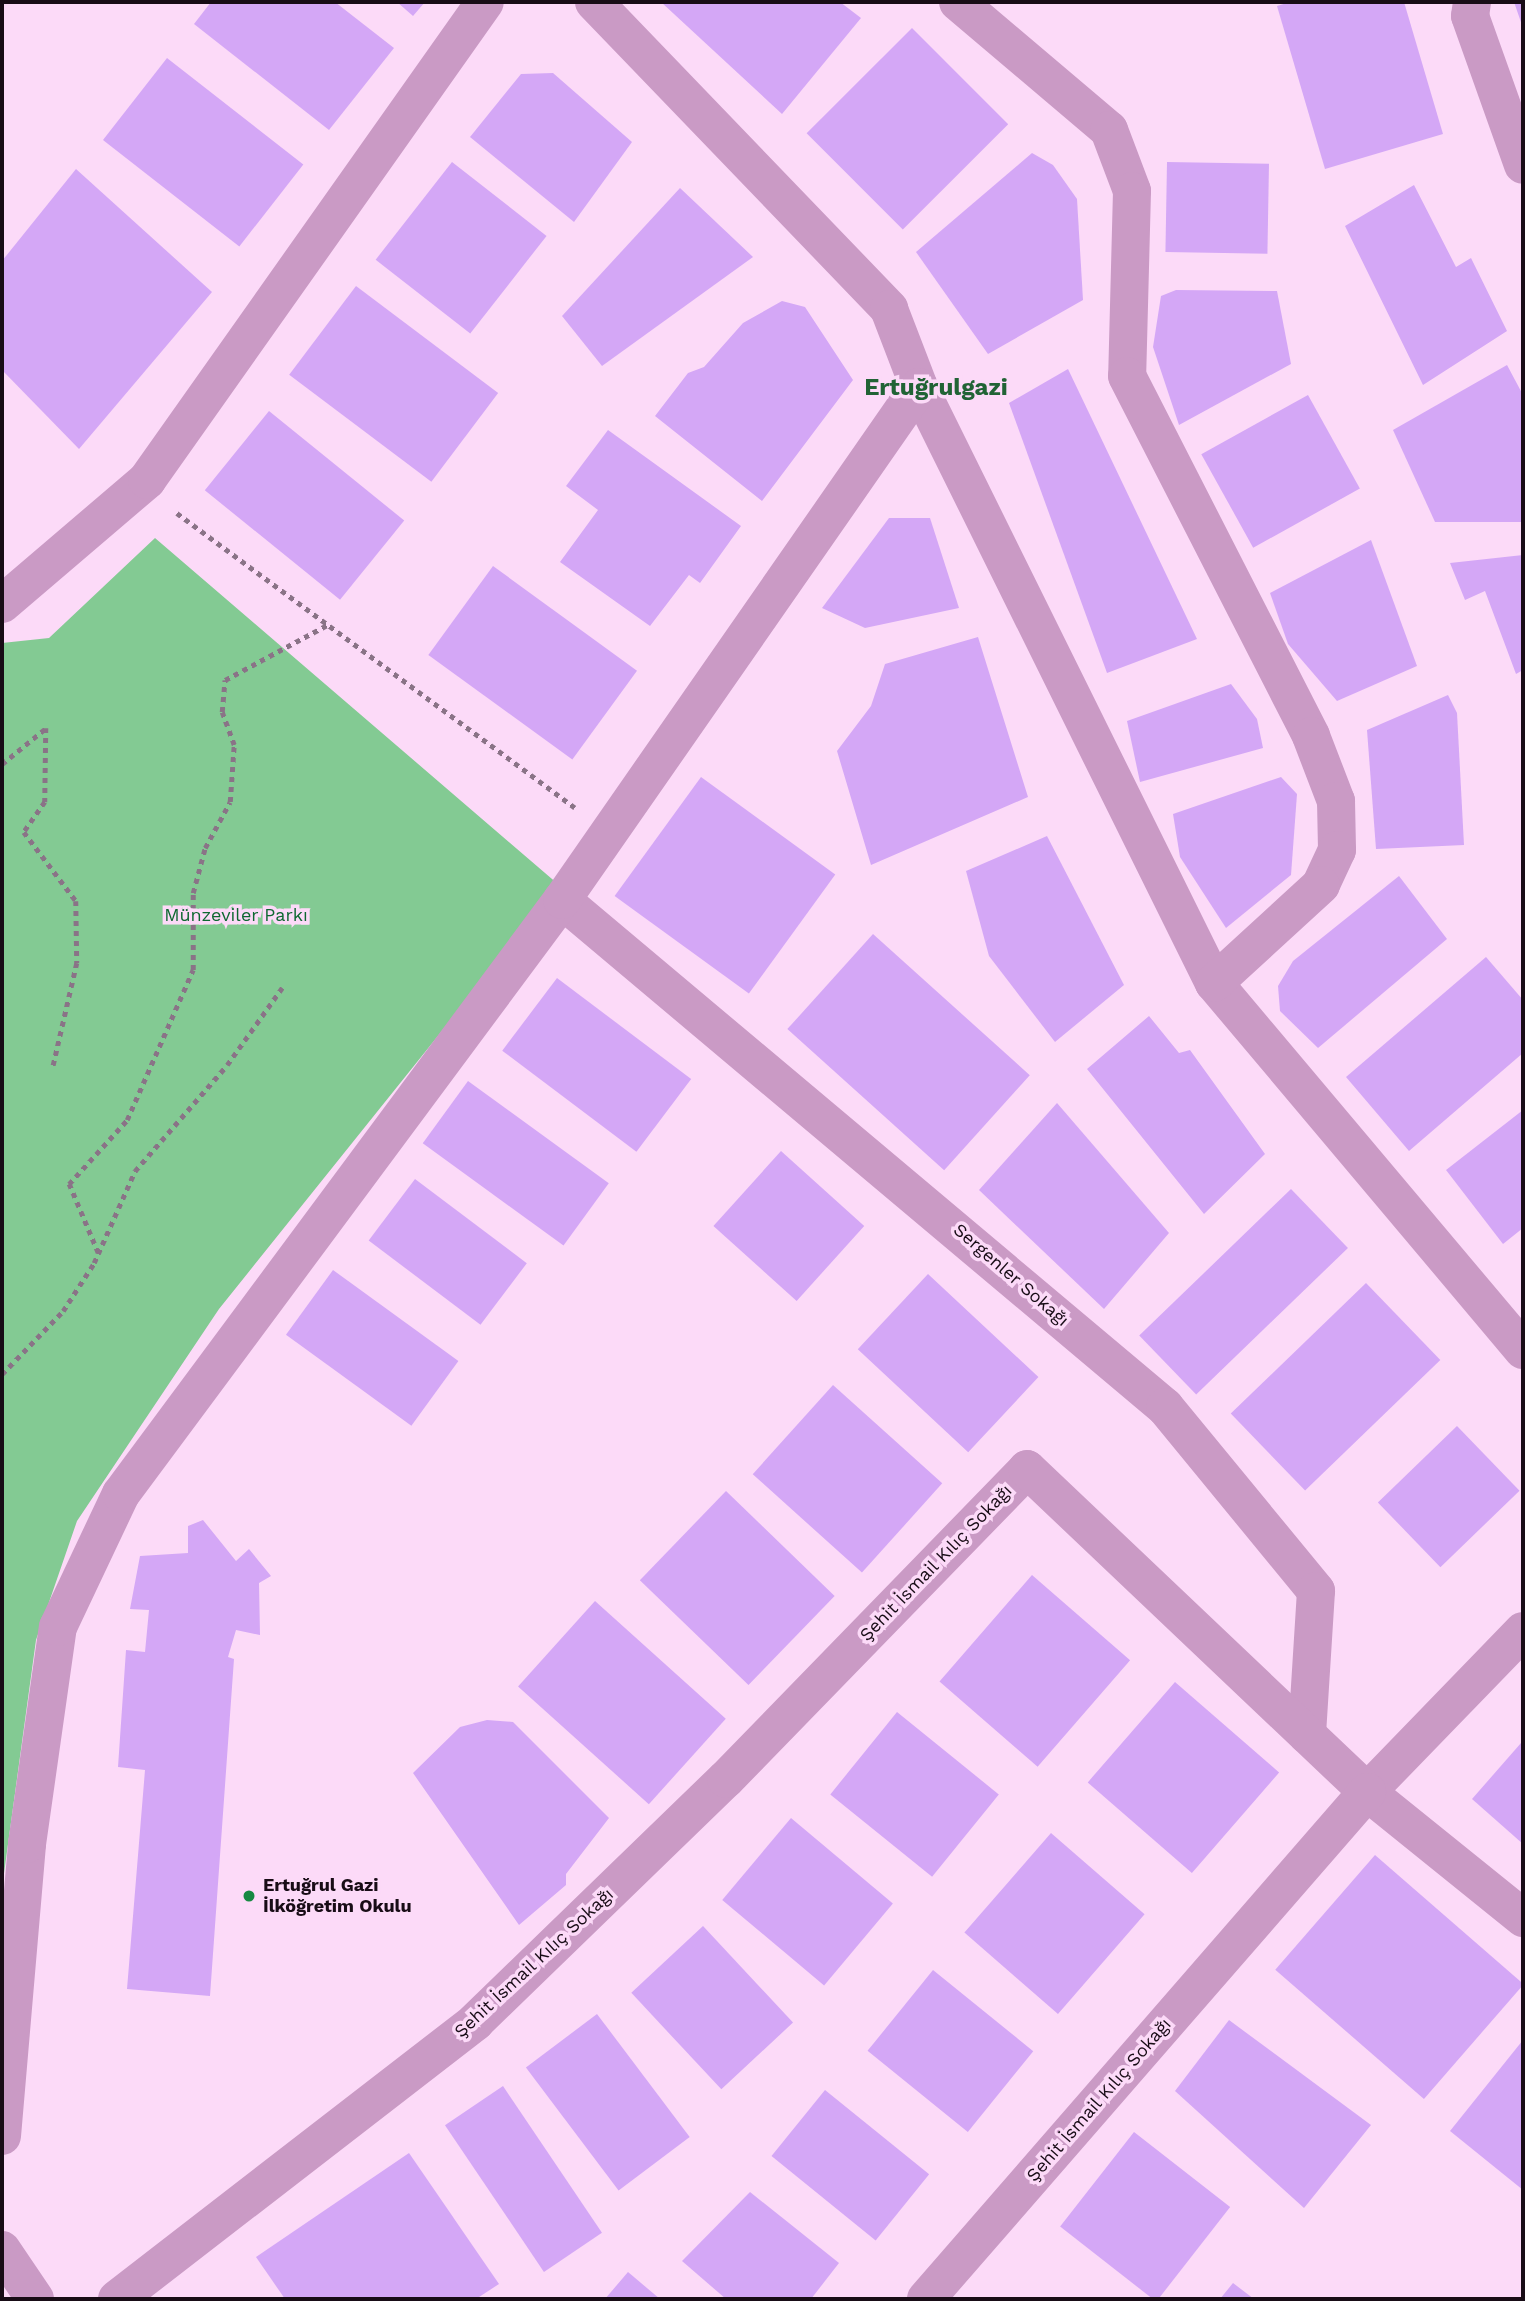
<!DOCTYPE html>
<html>
<head>
<meta charset="utf-8">
<style>
  body { margin:0 }
  #map { position:relative; width:1525px; height:2301px; overflow:hidden; background:#fcdaf8; font-family:"Work Sans",sans-serif }
  div>[style] { position:absolute }
  .green>* { inset:0; background:#83ca93 }
  .building>* { inset:0; background:#d4a7f6; transform-origin:0 0 }
  .path>* { height:4.5px; margin-top:-2.25px; transform-origin:0; background:repeating-linear-gradient(90deg,#8a7387 0 5px,transparent 0 10px) }
  .minor>* { height:38px; margin:-19px; padding:0 19px; transform-origin:19px; border-radius:19px; background:#ca9ac5 }
  .dots>* { width:19px; height:19px; translate:-50% -50%; box-sizing:border-box; border:4px solid #fcdaf8; border-radius:50% }
  span { translate:-50% -50%; white-space:nowrap; text-align:center; line-height:1.15; -webkit-text-stroke:7px #fcdaf8; paint-order:stroke }
  .park-label { font-size:18px; color:#0d6830 }
  .street-label { font-size:18px; color:#180c16 }
  .poi-label { font-size:18px; color:#180c16; font-weight:700 }
  .left { translate:0 -50%; text-align:left }
  .district-label { font-size:24px; color:#216335; font-weight:700 }
  .frame { position:absolute; inset:0; border:4px solid #180c16; pointer-events:none }
</style>
</head>
<body>
<div id="map">
  <div class="green">
    <i style="clip-path:polygon(155px 538px,559px 885px,219px 1309px,77px 1521px,36px 1640px,2px 1888px,2px 643px,49px 638px)"></i>
  </div>
  <div class="building">
    <i style="clip-path:polygon(211px 2px,335px 2px,394px 48px,329px 130px,194px 24px)"></i>
    <i style="clip-path:polygon(397px 2px,425px 2px,413px 16px)"></i>
    <i style="clip-path:polygon(661px 2px,840px 2px,861px 18px,782px 114px)"></i>
    <i style="clip-path:polygon(1290px 2px,1404px 2px,1443px 134px,1325px 169px,1277px 6px)"></i>
    <i style="clip-path:polygon(1514px 2px,1523px 2px,1523px 28px)"></i>
    <i style="left:912px;top:28px;width:136px;height:149px;rotate:45deg"></i>
    <i style="left:167px;top:58px;width:173px;height:104px;rotate:38deg"></i>
    <i style="clip-path:polygon(553px 73px,632px 142px,574px 222px,470px 137px,521px 74px)"></i>
    <i style="clip-path:polygon(1032px 153px,1053px 165px,1077px 199px,1083px 300px,988px 354px,916px 252px)"></i>
    <i style="left:452px;top:162px;width:120px;height:124px;rotate:38deg"></i>
    <i style="left:1167px;top:162px;width:102px;height:90px;rotate:1deg"></i>
    <i style="clip-path:polygon(76px 169px,212px 292px,79px 449px,2px 370px,2px 261px)"></i>
    <i style="clip-path:polygon(1414px 185px,1456px 267px,1471px 258px,1507px 331px,1423px 385px,1345px 226px)"></i>
    <i style="clip-path:polygon(680px 188px,753px 257px,602px 366px,562px 316px)"></i>
    <i style="left:356px;top:286px;width:178px;height:111px;rotate:37deg"></i>
    <i style="clip-path:polygon(1176px 290px,1277px 291px,1291px 364px,1179px 425px,1153px 347px,1161px 296px)"></i>
    <i style="clip-path:polygon(782px 301px,805px 307px,853px 380px,762px 501px,655px 416px,688px 373px,704px 367px,743px 323px)"></i>
    <i style="clip-path:polygon(1507px 365px,1523px 395px,1523px 522px,1435px 522px,1393px 430px)"></i>
    <i style="clip-path:polygon(1068px 369px,1197px 639px,1107px 673px,1009px 403px)"></i>
    <i style="left:1308px;top:395px;width:107px;height:122px;rotate:61deg"></i>
    <i style="left:269px;top:411px;width:174px;height:102px;rotate:39deg"></i>
    <i style="clip-path:polygon(608px 430px,741px 526px,700px 583px,689px 575px,650px 626px,560px 562px,598px 510px,566px 486px)"></i>
    <i style="clip-path:polygon(889px 518px,930px 518px,959px 608px,865px 628px,822px 608px)"></i>
    <i style="clip-path:polygon(1371px 540px,1417px 666px,1337px 701px,1288px 644px,1270px 593px)"></i>
    <i style="clip-path:polygon(1523px 555px,1523px 670px,1516px 674px,1485px 591px,1465px 600px,1450px 563px)"></i>
    <i style="left:493px;top:566px;width:178px;height:110px;rotate:36deg"></i>
    <i style="clip-path:polygon(978px 637px,1028px 797px,871px 865px,837px 751px,871px 706px,885px 664px)"></i>
    <i style="clip-path:polygon(1231px 684px,1257px 719px,1263px 748px,1140px 782px,1127px 721px)"></i>
    <i style="clip-path:polygon(1448px 695px,1457px 713px,1464px 845px,1376px 849px,1367px 730px)"></i>
    <i style="left:701px;top:777px;width:166px;height:147px;rotate:36deg"></i>
    <i style="clip-path:polygon(1281px 777px,1297px 794px,1291px 875px,1226px 928px,1180px 857px,1173px 814px)"></i>
    <i style="clip-path:polygon(1047px 836px,1124px 985px,1055px 1042px,989px 956px,966px 871px)"></i>
    <i style="clip-path:polygon(1399px 876px,1447px 939px,1318px 1048px,1280px 1011px,1278px 986px,1293px 961px)"></i>
    <i style="left:873px;top:934px;width:211px;height:128px;rotate:42deg"></i>
    <i style="clip-path:polygon(1486px 957px,1523px 1000px,1523px 1053px,1409px 1151px,1346px 1077px)"></i>
    <i style="left:557px;top:978px;width:168px;height:91px;rotate:37deg"></i>
    <i style="clip-path:polygon(1149px 1016px,1179px 1053px,1190px 1050px,1265px 1154px,1204px 1214px,1087px 1069px)"></i>
    <i style="left:468px;top:1081px;width:174px;height:77px;rotate:36deg"></i>
    <i style="clip-path:polygon(1057px 1103px,1169px 1233px,1104px 1309px,979px 1190px)"></i>
    <i style="clip-path:polygon(1523px 1110px,1523px 1228px,1503px 1244px,1446px 1170px)"></i>
    <i style="left:781px;top:1151px;width:112px;height:101px;rotate:42deg"></i>
    <i style="left:415px;top:1179px;width:140px;height:77px;rotate:37deg"></i>
    <i style="left:1291px;top:1189px;width:82px;height:211px;rotate:46deg"></i>
    <i style="left:333px;top:1270px;width:155px;height:80px;rotate:36deg"></i>
    <i style="left:928px;top:1274px;width:151px;height:103px;rotate:43deg"></i>
    <i style="left:1366px;top:1283px;width:107px;height:188px;rotate:46deg"></i>
    <i style="left:833px;top:1385px;width:147px;height:120px;rotate:42deg"></i>
    <i style="left:1457px;top:1426px;width:90px;height:110px;rotate:46deg"></i>
    <i style="left:726px;top:1491px;width:151px;height:124px;rotate:44deg"></i>
    <i style="clip-path:polygon(203px 1520px,236px 1561px,249px 1549px,271px 1576px,259px 1583px,260px 1635px,236px 1630px,228px 1657px,234px 1659px,210px 1996px,127px 1989px,145px 1770px,118px 1767px,126px 1650px,145px 1652px,149px 1610px,130px 1609px,140px 1556px,188px 1553px,188px 1526px)"></i>
    <i style="left:1032px;top:1575px;width:130px;height:141px;rotate:41deg"></i>
    <i style="left:595px;top:1601px;width:176px;height:115px;rotate:42deg"></i>
    <i style="left:1175px;top:1682px;width:138px;height:133px;rotate:41deg"></i>
    <i style="left:897px;top:1712px;width:131px;height:106px;rotate:39deg"></i>
    <i style="clip-path:polygon(487px 1720px,513px 1722px,609px 1818px,566px 1874px,566px 1885px,519px 1925px,413px 1773px,460px 1727px)"></i>
    <i style="clip-path:polygon(1521px 1743px,1523px 1745px,1523px 1844px,1472px 1799px)"></i>
    <i style="left:791px;top:1818px;width:133px;height:107px;rotate:40deg"></i>
    <i style="left:1051px;top:1833px;width:124px;height:132px;rotate:41deg"></i>
    <i style="left:1375px;top:1855px;width:197px;height:152px;rotate:41deg"></i>
    <i style="left:703px;top:1926px;width:132px;height:98px;rotate:47deg"></i>
    <i style="left:933px;top:1970px;width:129px;height:104px;rotate:39deg"></i>
    <i style="left:597px;top:2014px;width:154px;height:89px;rotate:53deg"></i>
    <i style="clip-path:polygon(1229px 2020px,1371px 2125px,1304px 2208px,1175px 2091px)"></i>
    <i style="clip-path:polygon(1523px 2040px,1523px 2190px,1450px 2131px)"></i>
    <i style="left:503px;top:2086px;width:177px;height:70px;rotate:56deg"></i>
    <i style="left:825px;top:2090px;width:134px;height:85px;rotate:39deg"></i>
    <i style="left:1134px;top:2132px;width:122px;height:120px;rotate:38deg"></i>
    <i style="clip-path:polygon(409px 2153px,499px 2284px,476px 2299px,285px 2299px,256px 2257px)"></i>
    <i style="clip-path:polygon(750px 2192px,839px 2263px,811px 2299px,726px 2299px,682px 2261px)"></i>
    <i style="clip-path:polygon(628px 2272px,660px 2299px,605px 2299px)"></i>
    <i style="clip-path:polygon(1233px 2283px,1254px 2299px,1220px 2299px)"></i>
  </div>
  <div class="path">
    <i style="left:177px;top:513px;width:495px;rotate:36.5deg"></i>
    <i style="left:2px;top:764px;width:57px;rotate:-39.3deg"></i>
    <i style="left:46px;top:728px;width:74px;rotate:90.8deg"></i>
    <i style="left:45px;top:802px;width:37px;rotate:125deg"></i>
    <i style="left:24px;top:832px;width:86px;rotate:53deg"></i>
    <i style="left:76px;top:901px;width:62px;rotate:89.1deg"></i>
    <i style="left:77px;top:963px;width:107px;rotate:103deg"></i>
    <i style="left:98px;top:1253px;width:75px;rotate:-112.8deg"></i>
    <i style="left:69px;top:1184px;width:86px;rotate:-47.8deg"></i>
    <i style="left:127px;top:1120px;width:164px;rotate:-66.3deg"></i>
    <i style="left:193px;top:970px;width:77px;rotate:-90deg"></i>
    <i style="left:193px;top:893px;width:47px;rotate:-75.1deg"></i>
    <i style="left:205px;top:848px;width:52px;rotate:-61.5deg"></i>
    <i style="left:230px;top:802px;width:57px;rotate:-86deg"></i>
    <i style="left:234px;top:745px;width:35px;rotate:-110deg"></i>
    <i style="left:222px;top:712px;width:32px;rotate:-85deg"></i>
    <i style="left:225px;top:680px;width:116px;rotate:-28.3deg"></i>
    <i style="left:2px;top:1374px;width:88px;rotate:-45.9deg"></i>
    <i style="left:63px;top:1311px;width:57px;rotate:-57.1deg"></i>
    <i style="left:94px;top:1263px;width:101px;rotate:-66deg"></i>
    <i style="left:135px;top:1171px;width:140px;rotate:-49deg"></i>
    <i style="left:227px;top:1065px;width:95px;rotate:-54.5deg"></i>
  </div>
  <div class="minor">
    <i style="left:594px;top:2px;width:426px;rotate:46.1deg"></i>
    <i style="left:889px;top:309px;width:84px;rotate:69deg"></i>
    <i style="left:919px;top:387px;width:665px;rotate:63.67deg"></i>
    <i style="left:1214px;top:983px;width:480px;rotate:49.9deg"></i>
    <i style="left:958px;top:2px;width:198px;rotate:40.3deg"></i>
    <i style="left:1109px;top:130px;width:65px;rotate:69.3deg"></i>
    <i style="left:1132px;top:191px;width:185px;rotate:91.5deg"></i>
    <i style="left:1127px;top:376px;width:404px;rotate:62.9deg"></i>
    <i style="left:1311px;top:736px;width:70px;rotate:69deg"></i>
    <i style="left:1336px;top:801px;width:49px;rotate:88.8deg"></i>
    <i style="left:1337px;top:850px;width:38px;rotate:115deg"></i>
    <i style="left:1321px;top:885px;width:145px;rotate:137.5deg"></i>
    <i style="left:1472px;top:2px;width:14px;rotate:98deg"></i>
    <i style="left:1470px;top:16px;width:158px;rotate:70.4deg"></i>
    <i style="left:2px;top:604px;width:191px;rotate:-40.5deg"></i>
    <i style="left:147px;top:480px;width:585px;rotate:-54.74deg"></i>
    <i style="left:562px;top:900px;width:788px;rotate:40.06deg"></i>
    <i style="left:1165px;top:1407px;width:238px;rotate:50.6deg"></i>
    <i style="left:1316px;top:1591px;width:144px;rotate:93.6deg"></i>
    <i style="left:1523px;top:1631px;width:224px;rotate:134.1deg"></i>
    <i style="left:1367px;top:1792px;width:201px;rotate:38.9deg"></i>
    <i style="left:2px;top:2136px;width:293px;rotate:-85.1deg"></i>
    <i style="left:27px;top:1844px;width:219px;rotate:-81.9deg"></i>
    <i style="left:58px;top:1627px;width:147px;rotate:-64.7deg"></i>
    <i style="left:121px;top:1494px;width:740px;rotate:-53.41deg"></i>
    <i style="left:562px;top:900px;width:625px;rotate:-55.17deg"></i>
    <i style="left:2px;top:2250px;width:59px;rotate:56deg"></i>
    <i style="left:117px;top:2299px;width:453px;rotate:-37.7deg"></i>
    <i style="left:475px;top:2022px;width:349px;rotate:-44.1deg"></i>
    <i style="left:726px;top:1779px;width:432px;rotate:-45.8deg"></i>
    <i style="left:1027px;top:1469px;width:469px;rotate:43.5deg"></i>
    <i style="left:1367px;top:1792px;width:672px;rotate:131.02deg"></i>
  </div>
  <div class="dots">
    <i style="left:249px;top:1896px;background:#168942"></i>
  </div>
  <div class="park-label">
    <span style="left:236px;top:915px">Münzeviler Parkı</span>
  </div>
  <div class="street-label">
    <span style="left:1011px;top:1275px;rotate:41deg">Sergenler Sokağı</span>
    <span style="left:936px;top:1563px;rotate:-46deg">Şehit İsmail Kılıç Sokağı</span>
    <span style="left:534px;top:1963px;rotate:-43deg">Şehit İsmail Kılıç Sokağı</span>
    <span style="left:1099px;top:2100px;rotate:-49deg">Şehit İsmail Kılıç Sokağı</span>
  </div>
  <div class="poi-label">
    <span class="left" style="left:263px;top:1896px">Ertuğrul Gazi<br>İlköğretim Okulu</span>
  </div>
  <div class="district-label">
    <span style="left:936px;top:388px">Ertuğrulgazi</span>
  </div>
  <div class="frame"></div>
</div>
</body>
</html>
